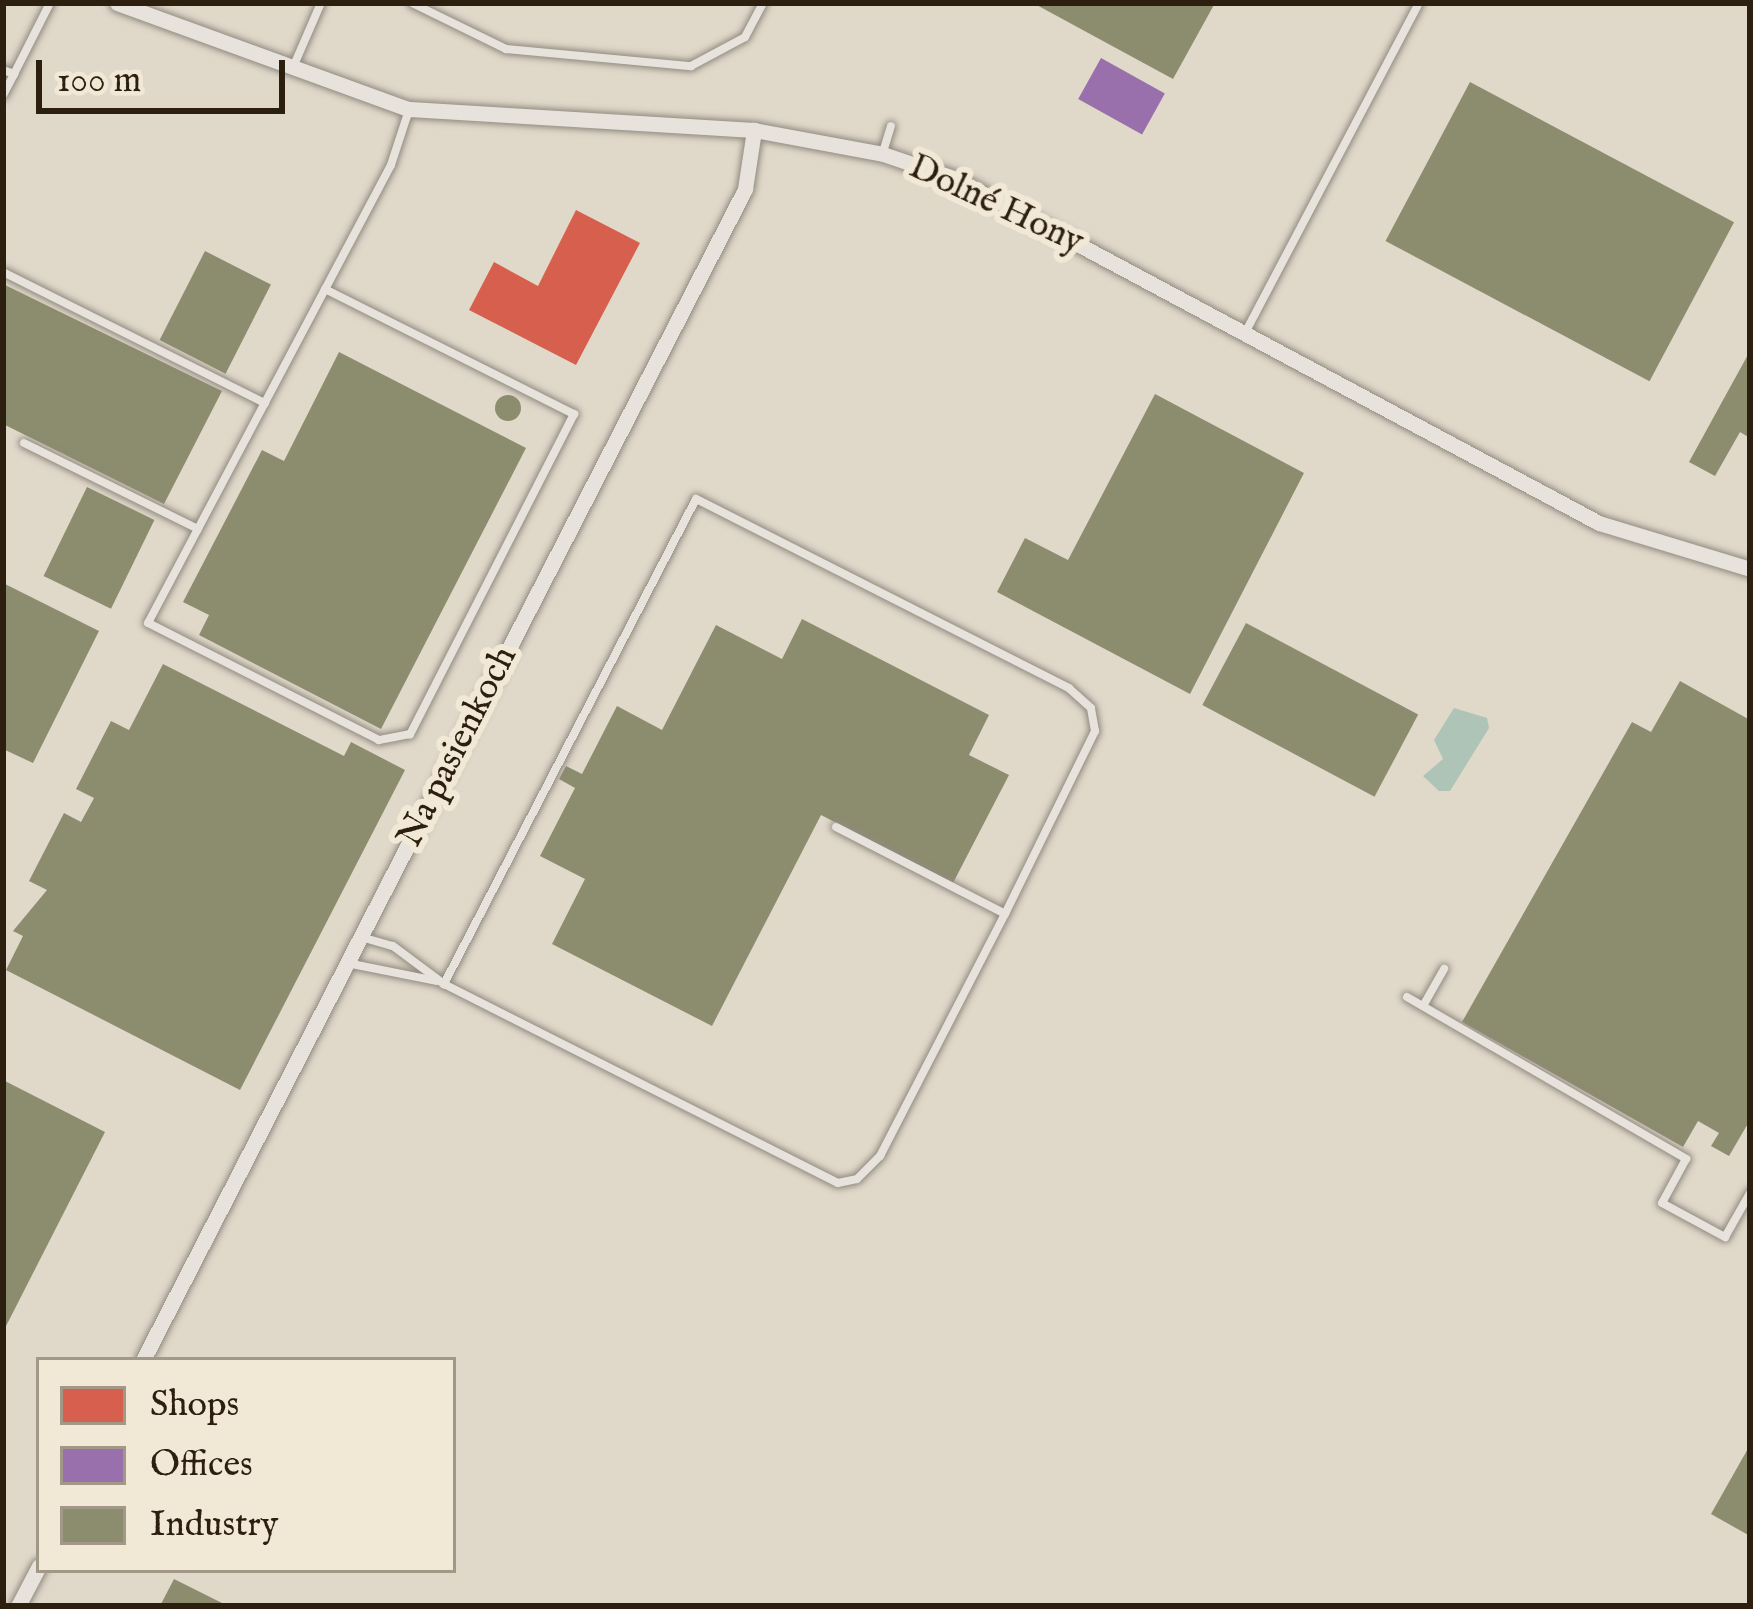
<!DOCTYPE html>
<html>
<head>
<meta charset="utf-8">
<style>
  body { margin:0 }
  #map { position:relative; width:1753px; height:1609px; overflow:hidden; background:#e0d8c9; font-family:"IM FELL English",serif }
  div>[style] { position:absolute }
  .water>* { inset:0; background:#aec4b7 }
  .shops>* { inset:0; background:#d6604d }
  .offices>* { inset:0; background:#9970ab; transform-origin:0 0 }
  .industry>* { inset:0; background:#8c8c6e; transform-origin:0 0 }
  .round { border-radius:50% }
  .roads { filter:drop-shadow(0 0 3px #918b81) drop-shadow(0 0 3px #918b81) }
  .service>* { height:8px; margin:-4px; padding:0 4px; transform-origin:4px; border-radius:4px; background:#e7e3dc }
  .minor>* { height:15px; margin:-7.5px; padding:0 7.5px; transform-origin:7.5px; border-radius:7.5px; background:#e7e3dc }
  span { translate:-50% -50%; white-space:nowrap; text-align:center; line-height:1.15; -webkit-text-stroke:12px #f1e8d6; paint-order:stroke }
  .street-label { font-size:36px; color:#2c1f10 }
  .frame { position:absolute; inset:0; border:6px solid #2c1f10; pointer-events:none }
  .legend { position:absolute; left:36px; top:1357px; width:420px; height:216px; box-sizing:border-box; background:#f1e8d6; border:3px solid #a29887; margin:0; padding:15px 21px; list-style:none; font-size:36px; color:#2c1f10 }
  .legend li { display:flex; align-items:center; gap:24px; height:60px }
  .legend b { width:60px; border:3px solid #a29887 }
  .scale { position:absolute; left:36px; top:60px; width:249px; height:54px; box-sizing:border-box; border:6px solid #2c1f10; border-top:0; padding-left:15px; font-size:36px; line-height:42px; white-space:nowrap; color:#2c1f10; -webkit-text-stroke:9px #f1e8d6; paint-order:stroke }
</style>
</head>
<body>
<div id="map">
  <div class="water">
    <i style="clip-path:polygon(1454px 708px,1487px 718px,1489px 728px,1450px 791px,1439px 791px,1423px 776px,1443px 759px,1434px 740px)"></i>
  </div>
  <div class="shops">
    <i style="clip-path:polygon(576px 210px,640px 243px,576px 365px,469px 310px,494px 262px,538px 286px)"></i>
  </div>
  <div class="offices">
    <i style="left:1101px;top:58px;width:73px;height:47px;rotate:29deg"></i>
  </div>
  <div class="industry">
    <i style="clip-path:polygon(1033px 3px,1215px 3px,1173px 79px)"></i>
    <i style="left:1470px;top:82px;width:299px;height:180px;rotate:28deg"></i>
    <i style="left:205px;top:251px;width:74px;height:100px;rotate:27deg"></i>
    <i style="clip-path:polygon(3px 284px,222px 391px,164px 504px,3px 424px)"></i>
    <i style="clip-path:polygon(1750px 351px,1750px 438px,1740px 432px,1715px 476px,1689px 462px)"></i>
    <i style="clip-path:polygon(339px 352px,526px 448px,381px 729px,199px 635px,209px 615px,183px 602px,262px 450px,284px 461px)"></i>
    <i style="clip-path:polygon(1155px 394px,1304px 473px,1190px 694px,997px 592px,1025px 538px,1068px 560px)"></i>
    <i class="round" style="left:495px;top:395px;width:26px;height:26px"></i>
    <i style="left:87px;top:487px;width:75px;height:99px;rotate:26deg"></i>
    <i style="clip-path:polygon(3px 583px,99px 631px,33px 763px,3px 749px)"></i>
    <i style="clip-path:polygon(802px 619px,989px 715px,969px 755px,1009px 775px,953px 883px,821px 815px,712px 1026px,552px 944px,585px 879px,540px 856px,575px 788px,559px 779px,566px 766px,582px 774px,617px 706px,662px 730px,716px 625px,782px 659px)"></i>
    <i style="left:1246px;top:623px;width:195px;height:93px;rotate:28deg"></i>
    <i style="clip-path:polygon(163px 664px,344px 756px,351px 742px,405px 770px,240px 1090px,6px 970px,23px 936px,13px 931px,47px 890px,29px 881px,64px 813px,81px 822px,94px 798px,76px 789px,111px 721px,129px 730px)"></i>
    <i style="clip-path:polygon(1680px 681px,1750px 720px,1750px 1120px,1729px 1156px,1711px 1146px,1719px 1133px,1698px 1121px,1683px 1147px,1462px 1022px,1632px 722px,1651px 732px)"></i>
    <i style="clip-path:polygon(3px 1080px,105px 1132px,3px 1332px)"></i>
    <i style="clip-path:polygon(1750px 1445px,1750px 1536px,1711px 1514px)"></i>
    <i style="clip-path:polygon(174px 1579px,228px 1606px,160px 1606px)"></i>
  </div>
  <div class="roads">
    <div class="service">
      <i style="left:412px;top:3px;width:105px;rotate:26.1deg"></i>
      <i style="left:506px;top:49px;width:186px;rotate:5.3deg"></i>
      <i style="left:691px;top:66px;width:61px;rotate:-28.2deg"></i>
      <i style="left:745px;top:37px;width:38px;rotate:-62deg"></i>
      <i style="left:294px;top:65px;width:68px;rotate:-66.5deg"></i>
      <i style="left:3px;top:70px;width:12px;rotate:20deg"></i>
      <i style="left:14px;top:74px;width:80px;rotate:-63.1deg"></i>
      <i style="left:3px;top:95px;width:24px;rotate:-62deg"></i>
      <i style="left:883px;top:152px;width:27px;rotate:-73deg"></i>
      <i style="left:3px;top:272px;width:293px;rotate:26.6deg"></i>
      <i style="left:325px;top:289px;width:279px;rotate:26.7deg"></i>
      <i style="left:574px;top:414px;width:360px;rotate:117.1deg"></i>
      <i style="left:410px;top:734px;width:32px;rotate:169deg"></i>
      <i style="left:379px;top:740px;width:259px;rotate:-153.1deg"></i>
      <i style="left:148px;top:623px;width:518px;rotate:-62.05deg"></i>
      <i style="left:391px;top:165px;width:58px;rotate:-71.9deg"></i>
      <i style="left:1246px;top:331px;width:371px;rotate:-62.2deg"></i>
      <i style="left:24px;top:443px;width:194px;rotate:26.3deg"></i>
      <i style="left:836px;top:827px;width:190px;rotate:27.2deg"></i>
      <i style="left:361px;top:937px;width:33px;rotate:16deg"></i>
      <i style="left:393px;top:946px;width:64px;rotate:36.7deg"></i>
      <i style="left:444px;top:984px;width:441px;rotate:26.8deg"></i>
      <i style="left:838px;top:1183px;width:19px;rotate:-12deg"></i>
      <i style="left:857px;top:1179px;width:33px;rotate:-45deg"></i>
      <i style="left:880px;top:1156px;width:272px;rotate:-62.7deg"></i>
      <i style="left:1005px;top:914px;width:204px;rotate:-63.8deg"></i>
      <i style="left:1095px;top:731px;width:23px;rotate:-100deg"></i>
      <i style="left:1091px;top:708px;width:30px;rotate:-138deg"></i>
      <i style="left:1069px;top:688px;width:418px;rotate:-153.1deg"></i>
      <i style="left:696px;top:499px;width:547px;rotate:117.46deg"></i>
      <i style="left:347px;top:963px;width:92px;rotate:11.3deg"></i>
      <i style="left:1407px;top:997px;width:323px;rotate:30.1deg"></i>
      <i style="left:1686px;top:1159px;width:50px;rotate:118.6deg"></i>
      <i style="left:1662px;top:1203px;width:72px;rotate:28.4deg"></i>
      <i style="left:1725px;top:1237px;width:51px;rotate:-60.4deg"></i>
      <i style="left:1423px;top:1006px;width:43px;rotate:-60.4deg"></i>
    </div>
    <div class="minor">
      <i style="left:117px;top:3px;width:311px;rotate:20deg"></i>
      <i style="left:409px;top:109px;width:346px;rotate:3.5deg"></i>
      <i style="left:754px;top:130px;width:131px;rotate:10.5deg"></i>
      <i style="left:883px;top:154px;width:77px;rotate:18.9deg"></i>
      <i style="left:956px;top:179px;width:729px;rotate:28.15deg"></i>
      <i style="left:1599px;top:523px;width:158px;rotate:16.9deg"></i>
      <i style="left:143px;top:1360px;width:1317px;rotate:-62.79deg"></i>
      <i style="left:745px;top:189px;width:60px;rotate:-81.3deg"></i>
      <i style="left:18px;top:1606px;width:45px;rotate:-62.3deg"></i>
    </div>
  </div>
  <div class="street-label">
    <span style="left:996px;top:205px;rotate:25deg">Dolné Hony</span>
    <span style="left:458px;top:747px;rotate:-63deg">Na pasienkoch</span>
  </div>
  <div class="frame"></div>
  <ul class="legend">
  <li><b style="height:33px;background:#d6604d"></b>Shops</li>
  <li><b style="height:33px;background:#9970ab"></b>Offices</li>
  <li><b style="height:33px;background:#8c8c6e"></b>Industry</li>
  </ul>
  <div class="scale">100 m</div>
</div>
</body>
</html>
